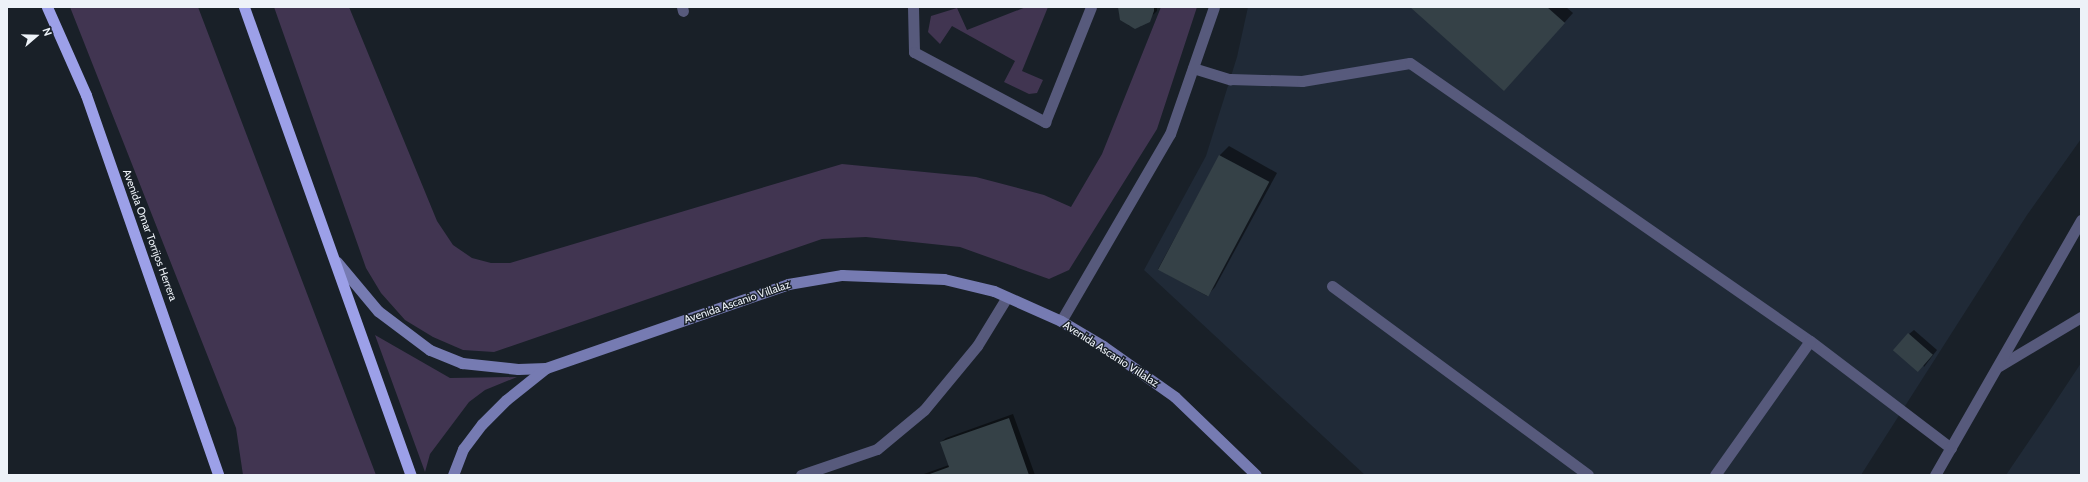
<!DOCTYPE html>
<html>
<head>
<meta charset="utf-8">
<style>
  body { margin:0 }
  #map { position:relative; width:2088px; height:482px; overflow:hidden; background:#192028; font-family:Cabin,sans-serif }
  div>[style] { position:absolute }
  .built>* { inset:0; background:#202a37 }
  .green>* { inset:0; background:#413551 }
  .shadow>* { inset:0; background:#0007 }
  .building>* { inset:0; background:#354147; transform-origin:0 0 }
  .service>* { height:11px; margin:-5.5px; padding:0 5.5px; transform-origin:5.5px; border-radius:5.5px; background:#575a7c }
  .secondary>* { height:11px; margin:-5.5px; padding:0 5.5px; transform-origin:5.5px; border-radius:5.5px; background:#767bb2 }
  .trunk>* { height:11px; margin:-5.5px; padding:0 5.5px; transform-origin:5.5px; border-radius:5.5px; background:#9ca0e8 }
  span { translate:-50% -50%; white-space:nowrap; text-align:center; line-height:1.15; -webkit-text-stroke:3px #192028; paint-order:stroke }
  .street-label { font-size:11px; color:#edf2f8 }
  .frame { position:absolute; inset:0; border:8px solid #edf2f8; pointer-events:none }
  .north { position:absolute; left:16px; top:16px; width:40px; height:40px; -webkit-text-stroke:3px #192028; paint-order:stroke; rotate:70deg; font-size:11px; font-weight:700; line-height:16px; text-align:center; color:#edf2f8 }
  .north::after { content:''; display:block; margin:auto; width:14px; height:18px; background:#edf2f8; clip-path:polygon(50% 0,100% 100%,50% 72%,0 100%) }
</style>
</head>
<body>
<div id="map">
  <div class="built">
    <i style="clip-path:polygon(1248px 7px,2081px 7px,2081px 139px,2027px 215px,1861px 475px,1365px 475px,1144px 270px,1206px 156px,1237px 57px)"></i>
    <i style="clip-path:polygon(2081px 363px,2081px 475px,2006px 475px,2044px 419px)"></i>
  </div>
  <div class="green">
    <i style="clip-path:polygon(70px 7px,198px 7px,376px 475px,243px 475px,236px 428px)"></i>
    <i style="clip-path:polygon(274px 7px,349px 7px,437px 221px,453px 245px,472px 258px,491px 263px,510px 263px,842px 164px,976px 177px,1044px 195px,1071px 207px,1102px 154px,1161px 7px,1197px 7px,1157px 129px,1069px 270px,1049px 279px,960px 247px,866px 237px,822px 239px,494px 352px,463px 350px,433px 337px,405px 320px,381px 293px,366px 268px)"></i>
    <i style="clip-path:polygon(1026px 7px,1048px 7px,1022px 71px,1043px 80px,1037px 93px,1029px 94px,1004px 82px,1015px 61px,952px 26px,940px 44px,928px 32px,931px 16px,957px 8px,967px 30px)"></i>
    <i style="clip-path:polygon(375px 335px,450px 378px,517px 377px,485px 390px,469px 402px,430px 454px,425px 472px)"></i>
  </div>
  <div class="shadow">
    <i style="clip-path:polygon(1120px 7px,1157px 7px,1157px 11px,1140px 27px,1129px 26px,1119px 14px)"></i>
    <i style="clip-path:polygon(1412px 7px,1566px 7px,1573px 13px,1512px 81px)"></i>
    <i style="clip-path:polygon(1229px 146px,1277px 173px,1215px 287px,1207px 296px,1158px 269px,1220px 155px)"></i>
    <i style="clip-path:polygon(1914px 330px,1937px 350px,1924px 367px,1909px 334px)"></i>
    <i style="clip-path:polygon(1013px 414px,1035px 475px,921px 475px,949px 465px,941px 442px,946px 438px)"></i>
  </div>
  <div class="building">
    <i style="clip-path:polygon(1118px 7px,1154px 7px,1154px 11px,1150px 22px,1135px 29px,1120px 20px)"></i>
    <i style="clip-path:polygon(1410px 7px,1547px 7px,1565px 23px,1504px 91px)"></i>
    <i style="left:1219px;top:155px;width:57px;height:130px;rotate:28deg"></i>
    <i style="left:1908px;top:333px;width:33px;height:23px;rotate:41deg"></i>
    <i style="clip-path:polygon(1009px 418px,1029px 475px,927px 475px,949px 467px,940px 442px)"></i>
  </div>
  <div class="service">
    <i style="left:682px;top:7px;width:4px;rotate:76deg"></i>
    <i style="left:913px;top:7px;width:45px;rotate:88.7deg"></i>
    <i style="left:914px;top:52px;width:149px;rotate:28.1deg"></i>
    <i style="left:1045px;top:122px;width:124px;rotate:-68.2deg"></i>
    <i style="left:1193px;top:68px;width:39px;rotate:17deg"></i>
    <i style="left:1230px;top:79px;width:72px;rotate:1.6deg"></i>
    <i style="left:1302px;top:81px;width:109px;rotate:-9.5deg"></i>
    <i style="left:1410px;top:63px;width:487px;rotate:34.8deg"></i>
    <i style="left:1810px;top:341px;width:177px;rotate:37.2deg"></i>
    <i style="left:1332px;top:286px;width:318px;rotate:36.4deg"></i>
    <i style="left:1061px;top:321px;width:216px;rotate:-59.8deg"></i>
    <i style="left:1170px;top:134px;width:134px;rotate:-70.9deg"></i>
    <i style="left:1999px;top:366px;width:96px;rotate:-30.9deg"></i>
    <i style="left:801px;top:475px;width:80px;rotate:-18.9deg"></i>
    <i style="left:877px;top:449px;width:61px;rotate:-39.7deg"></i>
    <i style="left:924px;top:410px;width:83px;rotate:-50.4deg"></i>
    <i style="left:977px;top:346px;width:57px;rotate:-58.5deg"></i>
    <i style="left:1715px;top:475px;width:164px;rotate:-54.7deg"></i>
    <i style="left:1935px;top:475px;width:294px;rotate:-60.2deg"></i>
  </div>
  <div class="secondary">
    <i style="left:337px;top:262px;width:64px;rotate:50.1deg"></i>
    <i style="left:378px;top:311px;width:65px;rotate:36.9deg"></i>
    <i style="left:430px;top:350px;width:35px;rotate:22deg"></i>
    <i style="left:462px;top:363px;width:56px;rotate:6.1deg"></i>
    <i style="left:518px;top:369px;width:28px;rotate:-2deg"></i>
    <i style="left:546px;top:368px;width:256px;rotate:-19.1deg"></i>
    <i style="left:788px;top:284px;width:55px;rotate:-9.5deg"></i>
    <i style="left:842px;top:275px;width:102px;rotate:2.2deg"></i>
    <i style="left:944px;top:279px;width:51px;rotate:13.5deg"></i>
    <i style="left:994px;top:291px;width:73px;rotate:24.1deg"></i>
    <i style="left:1061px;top:321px;width:49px;rotate:30.8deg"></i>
    <i style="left:1103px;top:346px;width:88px;rotate:35.3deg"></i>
    <i style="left:1175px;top:397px;width:112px;rotate:43.9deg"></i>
    <i style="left:453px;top:475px;width:28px;rotate:-69deg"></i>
    <i style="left:463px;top:449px;width:31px;rotate:-53deg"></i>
    <i style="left:482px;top:424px;width:34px;rotate:-45deg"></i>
    <i style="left:506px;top:400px;width:51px;rotate:-38.7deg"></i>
  </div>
  <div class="trunk">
    <i style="left:47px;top:7px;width:96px;rotate:66.1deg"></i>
    <i style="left:86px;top:95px;width:402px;rotate:70.8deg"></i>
    <i style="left:244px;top:7px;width:497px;rotate:70.4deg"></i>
  </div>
  <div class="street-label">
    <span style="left:150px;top:235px;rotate:70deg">Avenida Omar Torrijos Herrera</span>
    <span style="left:737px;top:302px;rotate:-19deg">Avenida Ascanio Villalaz</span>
    <span style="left:1111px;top:354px;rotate:33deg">Avenida Ascanio Villalaz</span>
  </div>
  <div class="frame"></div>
  <div class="north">N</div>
</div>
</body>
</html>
